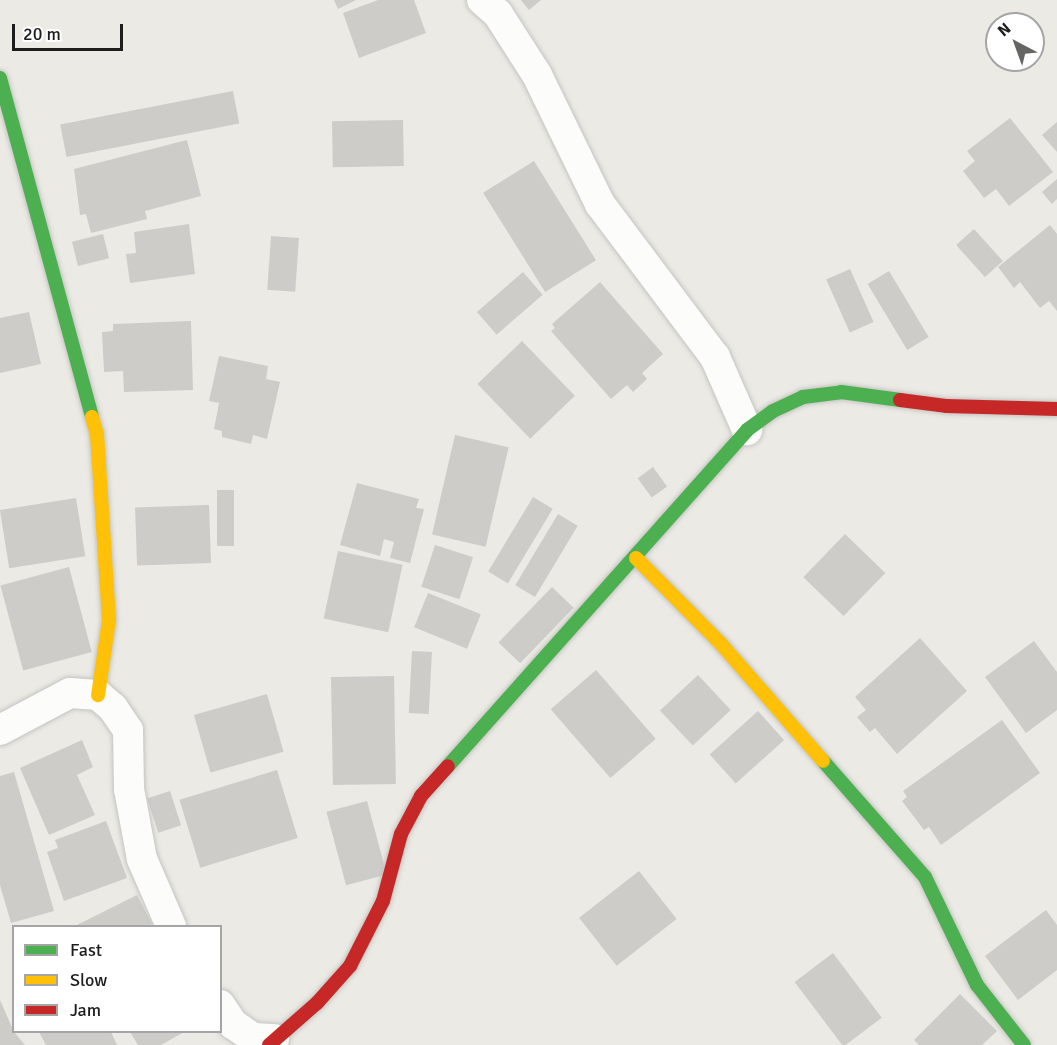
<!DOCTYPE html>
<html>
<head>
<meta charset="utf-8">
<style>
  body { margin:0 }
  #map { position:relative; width:1057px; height:1045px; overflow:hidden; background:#ebeae5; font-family:Signika,sans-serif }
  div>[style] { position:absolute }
  .building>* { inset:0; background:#cdccc8; transform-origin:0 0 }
  .roads { filter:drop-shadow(0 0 2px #c4c4c1) drop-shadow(0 0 2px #c4c4c1) }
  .street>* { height:30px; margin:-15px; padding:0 15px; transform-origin:15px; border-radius:15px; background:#fcfcfb }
  .fast>* { height:14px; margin:-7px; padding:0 7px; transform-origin:7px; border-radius:7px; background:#4caf50 }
  .slow>* { height:14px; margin:-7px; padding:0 7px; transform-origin:7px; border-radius:7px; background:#ffc107 }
  .jam>* { height:14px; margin:-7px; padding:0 7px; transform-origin:7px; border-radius:7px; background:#c62828 }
  span { translate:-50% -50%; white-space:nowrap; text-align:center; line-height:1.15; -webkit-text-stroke:5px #fff; paint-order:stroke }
  .legend { position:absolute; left:12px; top:925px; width:210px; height:108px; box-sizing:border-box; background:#fff; border:2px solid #a5a5a5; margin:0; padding:8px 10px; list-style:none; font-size:18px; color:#1d1d1d }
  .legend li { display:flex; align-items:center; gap:12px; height:30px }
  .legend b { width:30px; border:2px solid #a5a5a5 }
  .north { position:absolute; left:985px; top:12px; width:60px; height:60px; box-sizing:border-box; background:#fff; border:2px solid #a5a5a5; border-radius:50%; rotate:319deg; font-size:16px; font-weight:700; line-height:24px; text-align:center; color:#1d1d1d }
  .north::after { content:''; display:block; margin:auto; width:21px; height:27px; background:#656563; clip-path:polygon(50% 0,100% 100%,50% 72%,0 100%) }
  .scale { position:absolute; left:12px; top:24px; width:111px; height:27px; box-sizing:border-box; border:3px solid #1d1d1d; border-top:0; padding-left:8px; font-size:18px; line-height:21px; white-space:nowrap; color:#1d1d1d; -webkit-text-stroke:4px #fff; paint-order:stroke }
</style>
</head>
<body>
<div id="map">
  <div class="building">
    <i style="clip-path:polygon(334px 0,356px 0,338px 9px)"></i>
    <i style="clip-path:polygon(378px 0,414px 0,426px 33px,359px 58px,343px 13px)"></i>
    <i style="clip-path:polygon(521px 0,541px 0,529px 10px)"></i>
    <i style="left:233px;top:91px;width:33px;height:176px;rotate:79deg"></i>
    <i style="clip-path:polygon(1010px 118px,1053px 172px,1009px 206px,996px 189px,984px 198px,963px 171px,975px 161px,967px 151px)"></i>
    <i style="left:403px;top:120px;width:46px;height:71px;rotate:89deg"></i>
    <i style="clip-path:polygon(1057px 122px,1057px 152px,1042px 135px)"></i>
    <i style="clip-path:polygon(187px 140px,201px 196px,145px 211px,147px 219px,91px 233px,86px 214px,80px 215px,74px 169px)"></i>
    <i style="left:534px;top:161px;width:117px;height:60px;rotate:58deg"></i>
    <i style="clip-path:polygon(1057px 179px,1057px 199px,1052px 204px,1042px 192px)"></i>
    <i style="clip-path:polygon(189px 224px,195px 274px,130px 283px,126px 254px,136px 253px,134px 232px)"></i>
    <i style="clip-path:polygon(1050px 225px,1057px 234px,1057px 311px,1049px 301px,1040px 308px,1020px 282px,1014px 288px,998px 267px)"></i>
    <i style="left:974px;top:229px;width:43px;height:24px;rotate:48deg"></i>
    <i style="left:103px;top:234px;width:25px;height:32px;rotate:76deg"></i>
    <i style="left:271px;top:236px;width:28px;height:54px;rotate:4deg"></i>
    <i style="left:850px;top:269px;width:58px;height:26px;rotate:66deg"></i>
    <i style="left:889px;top:271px;width:77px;height:25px;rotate:59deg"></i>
    <i style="left:523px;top:272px;width:30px;height:61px;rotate:49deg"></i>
    <i style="clip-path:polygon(600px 282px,663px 354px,642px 373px,647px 379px,633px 392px,627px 385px,611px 399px,551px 331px,555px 328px,552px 324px)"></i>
    <i style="clip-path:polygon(29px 312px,41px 364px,0 373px,0 318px)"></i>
    <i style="clip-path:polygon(191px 321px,193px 390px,124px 392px,123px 371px,104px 372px,102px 332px,113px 331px,113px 324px)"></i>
    <i style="left:522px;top:341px;width:76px;height:62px;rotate:46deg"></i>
    <i style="clip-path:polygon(219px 356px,268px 366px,266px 379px,280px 382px,267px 439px,253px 435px,251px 444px,222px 437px,222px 431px,214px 429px,219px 403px,209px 401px)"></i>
    <i style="left:455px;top:435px;width:55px;height:102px;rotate:13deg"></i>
    <i style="left:653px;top:467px;width:24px;height:19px;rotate:54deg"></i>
    <i style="clip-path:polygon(357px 483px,419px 499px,416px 508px,424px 509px,410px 563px,390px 558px,394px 542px,384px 539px,380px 556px,340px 545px)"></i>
    <i style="left:217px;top:490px;width:17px;height:56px"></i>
    <i style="left:533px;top:497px;width:23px;height:87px;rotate:31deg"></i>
    <i style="left:76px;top:498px;width:59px;height:77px;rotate:81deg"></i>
    <i style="left:209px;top:505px;width:58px;height:74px;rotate:88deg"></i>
    <i style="left:558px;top:514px;width:23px;height:83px;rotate:31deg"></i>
    <i style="left:845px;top:534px;width:56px;height:60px;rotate:44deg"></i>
    <i style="left:435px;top:545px;width:40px;height:44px;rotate:18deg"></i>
    <i style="left:338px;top:551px;width:66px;height:69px;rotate:12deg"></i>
    <i style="left:69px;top:567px;width:88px;height:71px;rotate:75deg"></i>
    <i style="left:552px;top:587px;width:30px;height:77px;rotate:44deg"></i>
    <i style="left:428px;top:593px;width:57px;height:37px;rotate:22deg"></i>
    <i style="clip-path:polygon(920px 638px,967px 691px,897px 754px,875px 728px,870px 732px,857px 717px,866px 710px,855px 697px)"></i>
    <i style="clip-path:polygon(1034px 641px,1057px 672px,1057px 710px,1026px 733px,985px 677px)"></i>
    <i style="left:412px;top:651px;width:20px;height:62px;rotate:3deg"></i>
    <i style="left:596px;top:670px;width:91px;height:60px;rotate:49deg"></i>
    <i style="left:698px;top:675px;width:48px;height:52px;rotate:47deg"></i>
    <i style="left:394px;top:676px;width:108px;height:63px;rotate:89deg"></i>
    <i style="left:267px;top:694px;width:60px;height:76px;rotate:74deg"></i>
    <i style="left:758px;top:711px;width:39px;height:65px;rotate:48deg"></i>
    <i style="clip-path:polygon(1002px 720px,1040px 773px,941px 845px,929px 827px,924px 830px,902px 801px,907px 797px,903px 791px)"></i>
    <i style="clip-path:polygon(82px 740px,93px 767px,77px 775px,95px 815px,49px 835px,20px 768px)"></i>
    <i style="left:277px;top:770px;width:71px;height:102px;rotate:73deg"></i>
    <i style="clip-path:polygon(14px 772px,54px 911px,11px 923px,0 885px,0 776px)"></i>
    <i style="left:170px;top:791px;width:36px;height:24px;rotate:72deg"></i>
    <i style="left:367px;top:801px;width:76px;height:42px;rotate:75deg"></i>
    <i style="clip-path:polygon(106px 821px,127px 878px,64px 901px,47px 852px,58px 848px,55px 840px)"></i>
    <i style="left:639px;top:871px;width:61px;height:76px;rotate:52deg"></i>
    <i style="clip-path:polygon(137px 895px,152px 924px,148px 926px,75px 926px)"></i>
    <i style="clip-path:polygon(1046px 910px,1057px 925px,1057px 970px,1018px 1000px,985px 956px)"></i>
    <i style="left:833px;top:953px;width:81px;height:48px;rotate:53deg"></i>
    <i style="clip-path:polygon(960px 994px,997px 1031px,982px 1045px,919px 1045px,914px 1040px)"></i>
    <i style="clip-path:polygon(0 1000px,14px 1032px,25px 1045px,0 1045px)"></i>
    <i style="clip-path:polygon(39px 1032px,111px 1032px,117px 1045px,46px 1045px)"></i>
    <i style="clip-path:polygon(130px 1032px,184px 1032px,161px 1045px,138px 1045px)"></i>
  </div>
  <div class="roads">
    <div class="street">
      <i style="left:482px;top:0;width:21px;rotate:41deg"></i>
      <i style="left:498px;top:14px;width:72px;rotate:57.4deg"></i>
      <i style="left:537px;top:75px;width:144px;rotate:64deg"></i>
      <i style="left:600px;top:204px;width:191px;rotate:53.1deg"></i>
      <i style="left:715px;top:357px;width:80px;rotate:66.3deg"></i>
      <i style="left:0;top:730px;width:79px;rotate:-27.9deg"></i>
      <i style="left:70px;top:693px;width:28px;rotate:4deg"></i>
      <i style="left:98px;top:695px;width:20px;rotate:41deg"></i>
      <i style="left:113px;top:708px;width:27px;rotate:56deg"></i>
      <i style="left:128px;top:730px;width:59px;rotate:89deg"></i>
      <i style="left:129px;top:789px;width:71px;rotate:79.5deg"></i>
      <i style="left:142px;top:859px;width:73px;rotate:66.6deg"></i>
      <i style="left:220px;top:1005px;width:23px;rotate:56deg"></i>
      <i style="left:233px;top:1024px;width:24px;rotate:35deg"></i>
      <i style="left:253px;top:1038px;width:21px;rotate:3deg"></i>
    </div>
    <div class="fast">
      <i style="left:0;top:78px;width:351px;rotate:74.8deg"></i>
      <i style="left:823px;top:761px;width:154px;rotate:48.7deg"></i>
      <i style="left:925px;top:877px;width:120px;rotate:64.3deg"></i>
      <i style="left:977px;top:985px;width:76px;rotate:51.9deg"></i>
      <i style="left:448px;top:766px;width:450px;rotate:-48.3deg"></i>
      <i style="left:747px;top:430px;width:32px;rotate:-36deg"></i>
      <i style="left:773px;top:411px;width:33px;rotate:-25deg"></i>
      <i style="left:803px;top:397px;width:38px;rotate:-7deg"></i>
      <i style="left:841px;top:392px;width:60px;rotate:7.7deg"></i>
    </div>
    <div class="slow">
      <i style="left:92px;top:417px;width:18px;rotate:74deg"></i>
      <i style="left:97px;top:434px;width:186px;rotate:86.3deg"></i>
      <i style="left:109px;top:620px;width:76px;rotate:98.3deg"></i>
      <i style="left:636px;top:558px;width:121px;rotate:45.3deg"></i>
      <i style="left:721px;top:644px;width:155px;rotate:48.9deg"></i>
    </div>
    <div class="jam">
      <i style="left:900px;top:400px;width:46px;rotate:7.4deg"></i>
      <i style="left:946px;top:406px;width:111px;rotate:1.5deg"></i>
      <i style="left:269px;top:1045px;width:64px;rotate:-41.2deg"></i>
      <i style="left:317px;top:1003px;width:50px;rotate:-48.3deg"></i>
      <i style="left:350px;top:966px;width:73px;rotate:-63.1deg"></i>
      <i style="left:383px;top:901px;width:69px;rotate:-75deg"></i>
      <i style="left:401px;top:834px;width:43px;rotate:-62.2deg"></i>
      <i style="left:421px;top:796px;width:40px;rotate:-48deg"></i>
    </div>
  </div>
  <ul class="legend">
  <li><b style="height:8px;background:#4caf50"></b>Fast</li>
  <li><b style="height:8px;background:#ffc107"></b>Slow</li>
  <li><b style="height:8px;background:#c62828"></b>Jam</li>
  </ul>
  <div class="north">N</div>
  <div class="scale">20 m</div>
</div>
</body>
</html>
